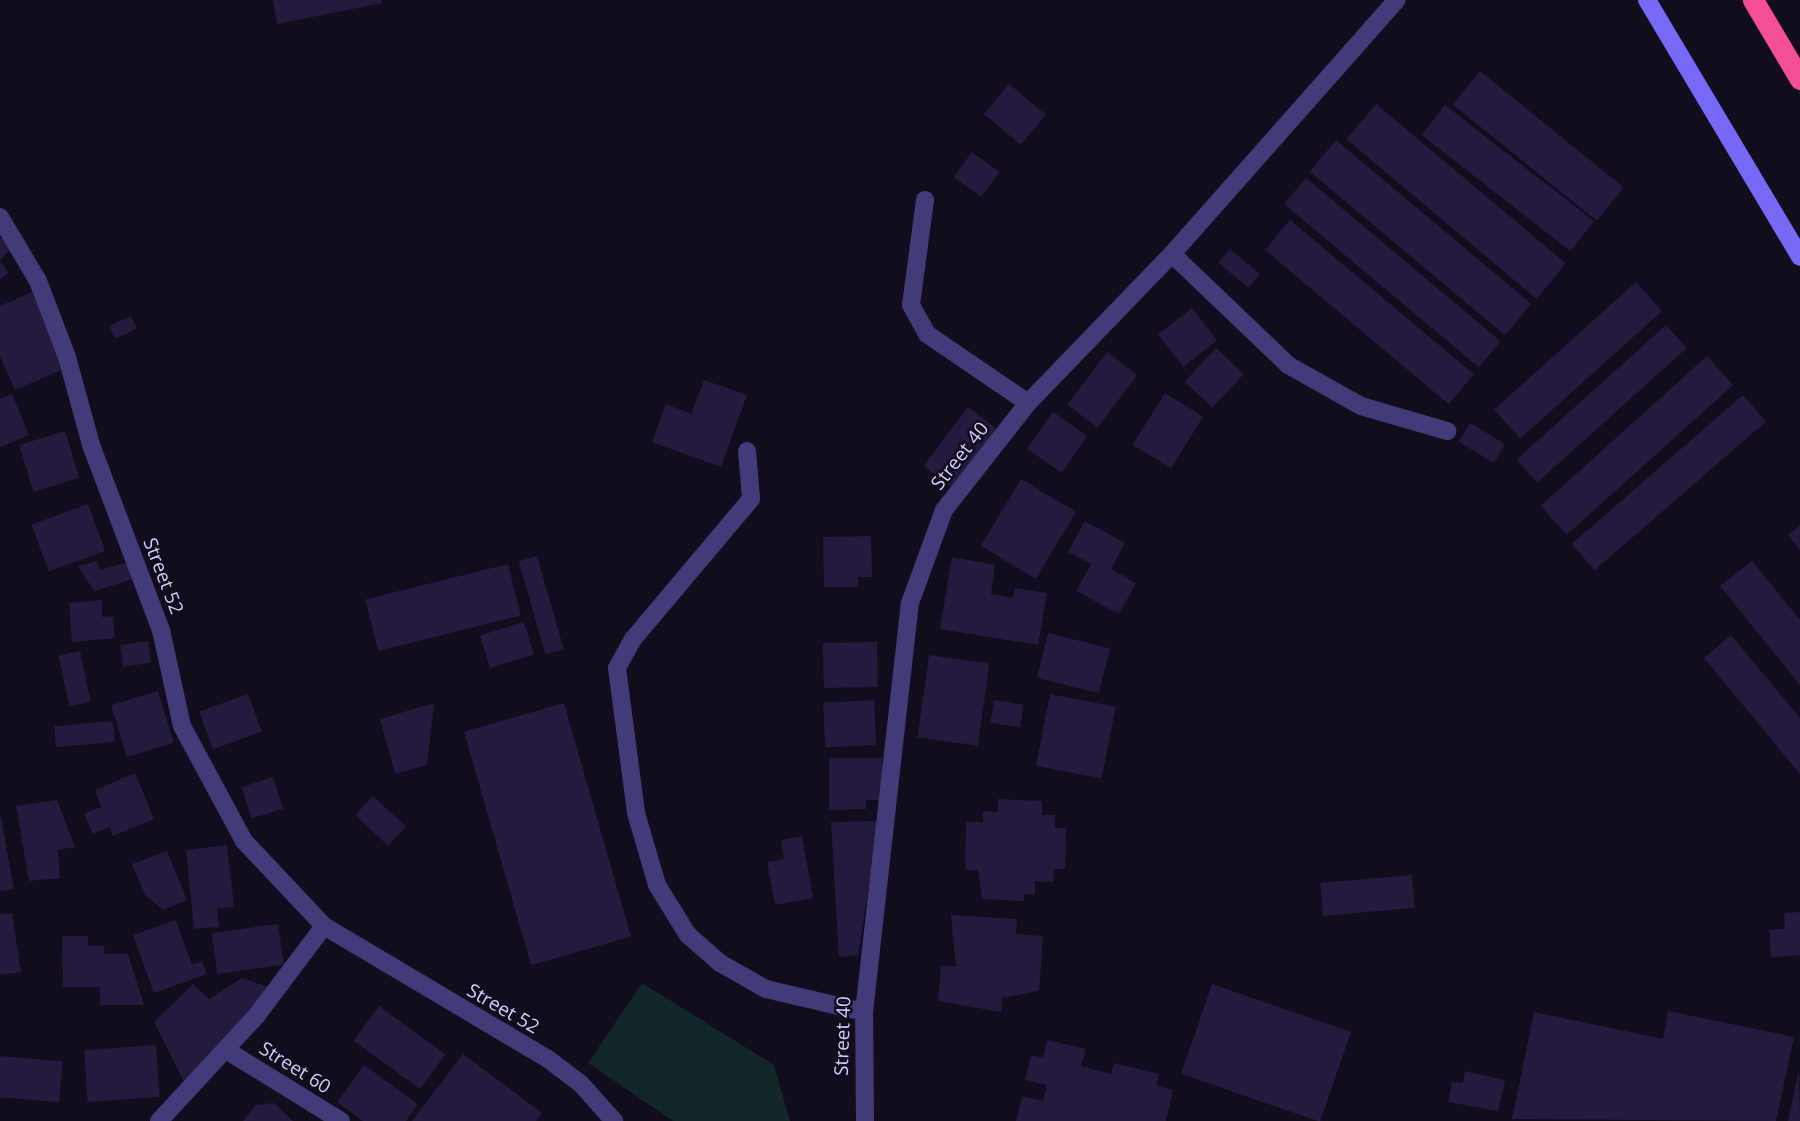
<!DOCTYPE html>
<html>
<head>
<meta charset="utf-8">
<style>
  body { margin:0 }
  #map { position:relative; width:1800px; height:1121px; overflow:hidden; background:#110d1d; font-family:"Open Sans",sans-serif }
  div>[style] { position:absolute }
  .green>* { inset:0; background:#102627 }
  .building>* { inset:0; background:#231a3d; transform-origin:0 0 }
  .street>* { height:18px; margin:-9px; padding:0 9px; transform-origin:9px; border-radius:9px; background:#413b79 }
  .secondary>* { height:18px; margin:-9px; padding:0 9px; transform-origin:9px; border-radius:9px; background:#7669f6 }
  .highway>* { height:21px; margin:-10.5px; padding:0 10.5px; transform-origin:10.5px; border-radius:10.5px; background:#f44f93 }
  span { translate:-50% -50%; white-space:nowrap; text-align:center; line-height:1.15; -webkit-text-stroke:5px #110d1d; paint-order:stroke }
  .street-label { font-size:19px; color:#d5ccfc }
</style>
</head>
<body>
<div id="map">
  <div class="green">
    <i style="clip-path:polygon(642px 983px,774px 1065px,790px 1121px,673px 1121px,588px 1063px)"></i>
  </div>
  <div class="building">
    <i style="clip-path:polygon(273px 0,381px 0,382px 3px,277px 24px)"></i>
    <i style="left:1480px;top:71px;width:185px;height:43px;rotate:39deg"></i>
    <i style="left:1009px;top:84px;width:48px;height:39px;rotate:40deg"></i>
    <i style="left:1376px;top:104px;width:248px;height:46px;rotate:40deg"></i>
    <i style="left:1445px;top:105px;width:189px;height:38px;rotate:38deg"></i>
    <i style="left:1336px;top:140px;width:255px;height:41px;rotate:40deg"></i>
    <i style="left:972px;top:152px;width:34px;height:31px;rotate:36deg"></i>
    <i style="left:1306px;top:178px;width:254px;height:34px;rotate:40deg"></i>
    <i style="left:1290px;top:220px;width:240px;height:39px;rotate:40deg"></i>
    <i style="clip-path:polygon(6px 235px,14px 246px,0 260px,0 239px)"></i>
    <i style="left:1230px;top:249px;width:39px;height:18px;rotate:40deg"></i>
    <i style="clip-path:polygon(0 261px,9px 273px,0 279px)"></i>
    <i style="left:1636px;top:282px;width:39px;height:191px;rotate:48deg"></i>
    <i style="clip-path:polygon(32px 292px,66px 368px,15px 390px,0 356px,0 306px)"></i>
    <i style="left:1192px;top:308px;width:41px;height:43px;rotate:52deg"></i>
    <i style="left:131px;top:316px;width:14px;height:24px;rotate:65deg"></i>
    <i style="left:1666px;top:325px;width:31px;height:201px;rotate:48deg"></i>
    <i style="left:1216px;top:348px;width:38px;height:46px;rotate:43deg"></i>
    <i style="left:1107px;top:352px;width:38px;height:66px;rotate:37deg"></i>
    <i style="left:1707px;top:356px;width:39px;height:224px;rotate:48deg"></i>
    <i style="clip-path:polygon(704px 380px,747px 395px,721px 467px,652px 442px,666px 404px,691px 414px)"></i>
    <i style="left:1165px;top:393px;width:45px;height:61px;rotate:32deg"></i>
    <i style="clip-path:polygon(12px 394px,29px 435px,0 447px,0 399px)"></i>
    <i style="left:1743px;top:395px;width:35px;height:227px;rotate:49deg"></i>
    <i style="left:968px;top:407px;width:41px;height:74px;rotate:37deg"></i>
    <i style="left:1053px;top:412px;width:42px;height:45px;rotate:35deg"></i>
    <i style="left:1470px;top:423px;width:41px;height:22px;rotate:31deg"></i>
    <i style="left:65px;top:431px;width:49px;height:48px;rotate:73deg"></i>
    <i style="left:1021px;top:479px;width:64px;height:78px;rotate:31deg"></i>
    <i style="left:88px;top:504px;width:50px;height:60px;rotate:70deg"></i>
    <i style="clip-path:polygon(1085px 521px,1125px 543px,1111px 569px,1136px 583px,1119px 614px,1076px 591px,1091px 564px,1068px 552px)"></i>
    <i style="clip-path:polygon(1800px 525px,1800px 550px,1788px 535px)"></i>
    <i style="clip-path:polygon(871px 536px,872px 577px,858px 577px,858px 587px,824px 587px,823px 537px)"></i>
    <i style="left:537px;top:556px;width:97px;height:19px;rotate:74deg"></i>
    <i style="clip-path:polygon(952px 557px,995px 565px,991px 594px,1013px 598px,1015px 588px,1047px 593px,1038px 645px,940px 629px)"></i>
    <i style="clip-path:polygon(97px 561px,100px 570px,128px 562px,133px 579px,94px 591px,78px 566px)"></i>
    <i style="clip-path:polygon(1752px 561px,1800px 620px,1800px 685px,1720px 586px)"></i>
    <i style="left:508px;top:564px;width:53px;height:147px;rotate:76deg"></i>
    <i style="clip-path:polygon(102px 600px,102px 617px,113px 616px,115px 638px,72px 642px,69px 603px)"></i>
    <i style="left:524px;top:622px;width:34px;height:46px;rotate:73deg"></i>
    <i style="left:1048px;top:633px;width:64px;height:46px;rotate:14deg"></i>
    <i style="clip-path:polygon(1731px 635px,1800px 718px,1800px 774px,1704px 658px)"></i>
    <i style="left:148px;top:641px;width:22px;height:28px;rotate:82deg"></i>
    <i style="left:877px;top:642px;width:45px;height:54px;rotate:89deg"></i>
    <i style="left:80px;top:651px;width:52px;height:22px;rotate:78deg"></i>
    <i style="left:929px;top:655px;width:61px;height:83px;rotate:8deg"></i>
    <i style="left:158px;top:691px;width:54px;height:49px;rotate:73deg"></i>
    <i style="left:248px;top:694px;width:40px;height:52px;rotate:70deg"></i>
    <i style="left:1050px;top:694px;width:67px;height:73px;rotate:11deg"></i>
    <i style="left:874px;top:700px;width:45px;height:51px;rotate:87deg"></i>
    <i style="left:994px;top:700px;width:30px;height:23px;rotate:9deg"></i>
    <i style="clip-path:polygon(434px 703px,427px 765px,395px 774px,380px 719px)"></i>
    <i style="left:564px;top:703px;width:243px;height:104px;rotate:74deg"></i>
    <i style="left:113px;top:721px;width:21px;height:59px;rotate:85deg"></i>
    <i style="clip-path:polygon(829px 758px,882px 758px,882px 800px,866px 800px,866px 809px,829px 810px)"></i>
    <i style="clip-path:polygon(135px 773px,154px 819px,113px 836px,110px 827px,93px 834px,84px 814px,101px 807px,95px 790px)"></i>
    <i style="left:273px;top:777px;width:33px;height:33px;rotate:72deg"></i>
    <i style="left:373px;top:796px;width:45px;height:26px;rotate:43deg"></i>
    <i style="clip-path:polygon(998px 799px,1042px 801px,1042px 815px,1055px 815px,1055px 828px,1066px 828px,1065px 869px,1054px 869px,1053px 882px,1035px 881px,1035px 894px,1024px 894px,1024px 901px,982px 899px,978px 870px,965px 870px,966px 822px,983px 822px,983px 811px,998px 812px)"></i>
    <i style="clip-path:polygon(57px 800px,75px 847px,58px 850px,60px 878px,29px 881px,16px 806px)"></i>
    <i style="clip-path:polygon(0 812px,14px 889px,0 891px)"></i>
    <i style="clip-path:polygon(879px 821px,858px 955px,839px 957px,831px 822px)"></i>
    <i style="clip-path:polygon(802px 836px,813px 898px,775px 905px,767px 862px,784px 859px,781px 840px)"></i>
    <i style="clip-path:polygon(227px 845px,234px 907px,217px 908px,219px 927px,194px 929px,186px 850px)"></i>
    <i style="clip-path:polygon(167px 851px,187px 900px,163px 910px,145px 895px,132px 864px)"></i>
    <i style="left:1412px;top:875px;width:33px;height:92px;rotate:85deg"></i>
    <i style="clip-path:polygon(1800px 912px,1800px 955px,1771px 957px,1769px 930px,1785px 929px,1784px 913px)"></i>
    <i style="clip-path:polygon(12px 913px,21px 972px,0 975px,0 914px)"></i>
    <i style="clip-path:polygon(951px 915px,1017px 919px,1016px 934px,1043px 936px,1039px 991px,1002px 998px,1001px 1012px,938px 1001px,941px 966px,956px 967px)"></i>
    <i style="clip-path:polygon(176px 920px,192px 965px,202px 961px,207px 974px,154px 993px,133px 935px)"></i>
    <i style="left:278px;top:924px;width:41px;height:67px;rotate:82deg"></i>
    <i style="clip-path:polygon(62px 936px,88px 936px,88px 946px,104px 946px,105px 954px,128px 954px,144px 1005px,100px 1005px,100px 987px,63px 987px)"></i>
    <i style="clip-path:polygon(242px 978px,271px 988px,187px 1088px,154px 1022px,193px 984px,209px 999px)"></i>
    <i style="left:1212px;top:984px;width:147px;height:95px;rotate:19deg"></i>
    <i style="left:379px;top:1006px;width:82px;height:43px;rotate:36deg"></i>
    <i style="clip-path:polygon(1668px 1011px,1794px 1037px,1776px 1121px,1512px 1119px,1534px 1012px,1663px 1039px)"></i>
    <i style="clip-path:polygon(1047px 1040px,1086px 1049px,1081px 1066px,1111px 1074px,1114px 1063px,1159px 1074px,1156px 1085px,1173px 1090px,1166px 1121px,1016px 1121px,1022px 1096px,1043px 1101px,1047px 1085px,1025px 1080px,1031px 1055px,1043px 1058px)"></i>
    <i style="left:156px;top:1045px;width:52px;height:72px;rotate:86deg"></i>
    <i style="clip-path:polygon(463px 1054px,542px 1113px,536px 1121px,412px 1121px)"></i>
    <i style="left:0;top:1056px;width:63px;height:41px;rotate:5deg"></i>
    <i style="clip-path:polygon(364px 1065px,418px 1104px,406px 1121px,363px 1121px,337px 1102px)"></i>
    <i style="clip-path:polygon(1799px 1069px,1800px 1121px,1788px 1121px)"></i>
    <i style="clip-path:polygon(1465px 1071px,1505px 1080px,1498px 1111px,1448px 1102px,1452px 1082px,1463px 1083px)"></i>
    <i style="clip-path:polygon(274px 1103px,293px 1121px,243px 1121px,256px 1105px)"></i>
  </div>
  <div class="street">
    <i style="left:925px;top:200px;width:106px;rotate:97.6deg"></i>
    <i style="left:911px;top:305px;width:33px;rotate:61deg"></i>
    <i style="left:927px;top:334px;width:122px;rotate:34.3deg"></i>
    <i style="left:0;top:217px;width:74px;rotate:59.3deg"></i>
    <i style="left:38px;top:281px;width:81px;rotate:69.1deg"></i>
    <i style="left:67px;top:357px;width:91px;rotate:74.7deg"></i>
    <i style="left:91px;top:445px;width:198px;rotate:69.3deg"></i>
    <i style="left:161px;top:630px;width:98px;rotate:77.7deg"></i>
    <i style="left:182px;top:726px;width:131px;rotate:61.7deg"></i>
    <i style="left:244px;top:841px;width:117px;rotate:46.7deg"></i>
    <i style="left:324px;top:926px;width:261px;rotate:30.7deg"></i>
    <i style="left:548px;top:1059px;width:41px;rotate:37.1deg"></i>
    <i style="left:581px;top:1084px;width:50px;rotate:48.3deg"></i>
    <i style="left:1172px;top:254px;width:161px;rotate:43.7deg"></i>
    <i style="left:1288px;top:365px;width:84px;rotate:29.3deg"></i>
    <i style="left:1361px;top:406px;width:90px;rotate:16.2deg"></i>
    <i style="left:747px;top:451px;width:48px;rotate:85.2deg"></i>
    <i style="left:751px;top:499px;width:183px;rotate:130.1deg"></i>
    <i style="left:633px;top:639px;width:33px;rotate:119deg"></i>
    <i style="left:617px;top:668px;width:146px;rotate:82.5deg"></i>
    <i style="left:636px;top:813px;width:75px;rotate:73.7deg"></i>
    <i style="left:657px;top:885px;width:59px;rotate:58.2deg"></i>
    <i style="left:688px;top:935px;width:43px;rotate:41.2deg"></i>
    <i style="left:720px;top:963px;width:53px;rotate:29.5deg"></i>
    <i style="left:766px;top:989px;width:101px;rotate:13.2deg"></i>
    <i style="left:226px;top:1050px;width:135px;rotate:31.7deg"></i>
    <i style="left:159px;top:1121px;width:144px;rotate:-47.2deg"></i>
    <i style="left:257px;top:1015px;width:111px;rotate:-53deg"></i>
    <i style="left:865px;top:1121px;width:109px;rotate:-90.5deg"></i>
    <i style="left:864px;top:1012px;width:412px;rotate:-83.6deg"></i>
    <i style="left:910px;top:603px;width:99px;rotate:-69.9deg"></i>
    <i style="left:944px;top:510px;width:136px;rotate:-51.9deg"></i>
    <i style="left:1028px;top:403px;width:207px;rotate:-46deg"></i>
    <i style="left:1172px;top:254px;width:339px;rotate:-48.5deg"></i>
  </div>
  <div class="secondary">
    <i style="left:1647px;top:0;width:299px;rotate:59.2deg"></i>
  </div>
  <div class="highway">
    <i style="left:1753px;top:0;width:92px;rotate:59.3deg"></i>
  </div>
  <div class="street-label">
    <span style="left:960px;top:456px;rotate:-52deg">Street 40</span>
    <span style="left:163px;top:576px;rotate:69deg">Street 52</span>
    <span style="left:503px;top:1009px;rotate:30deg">Street 52</span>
    <span style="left:843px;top:1036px;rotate:-88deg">Street 40</span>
    <span style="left:295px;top:1068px;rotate:32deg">Street 60</span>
  </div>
</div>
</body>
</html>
